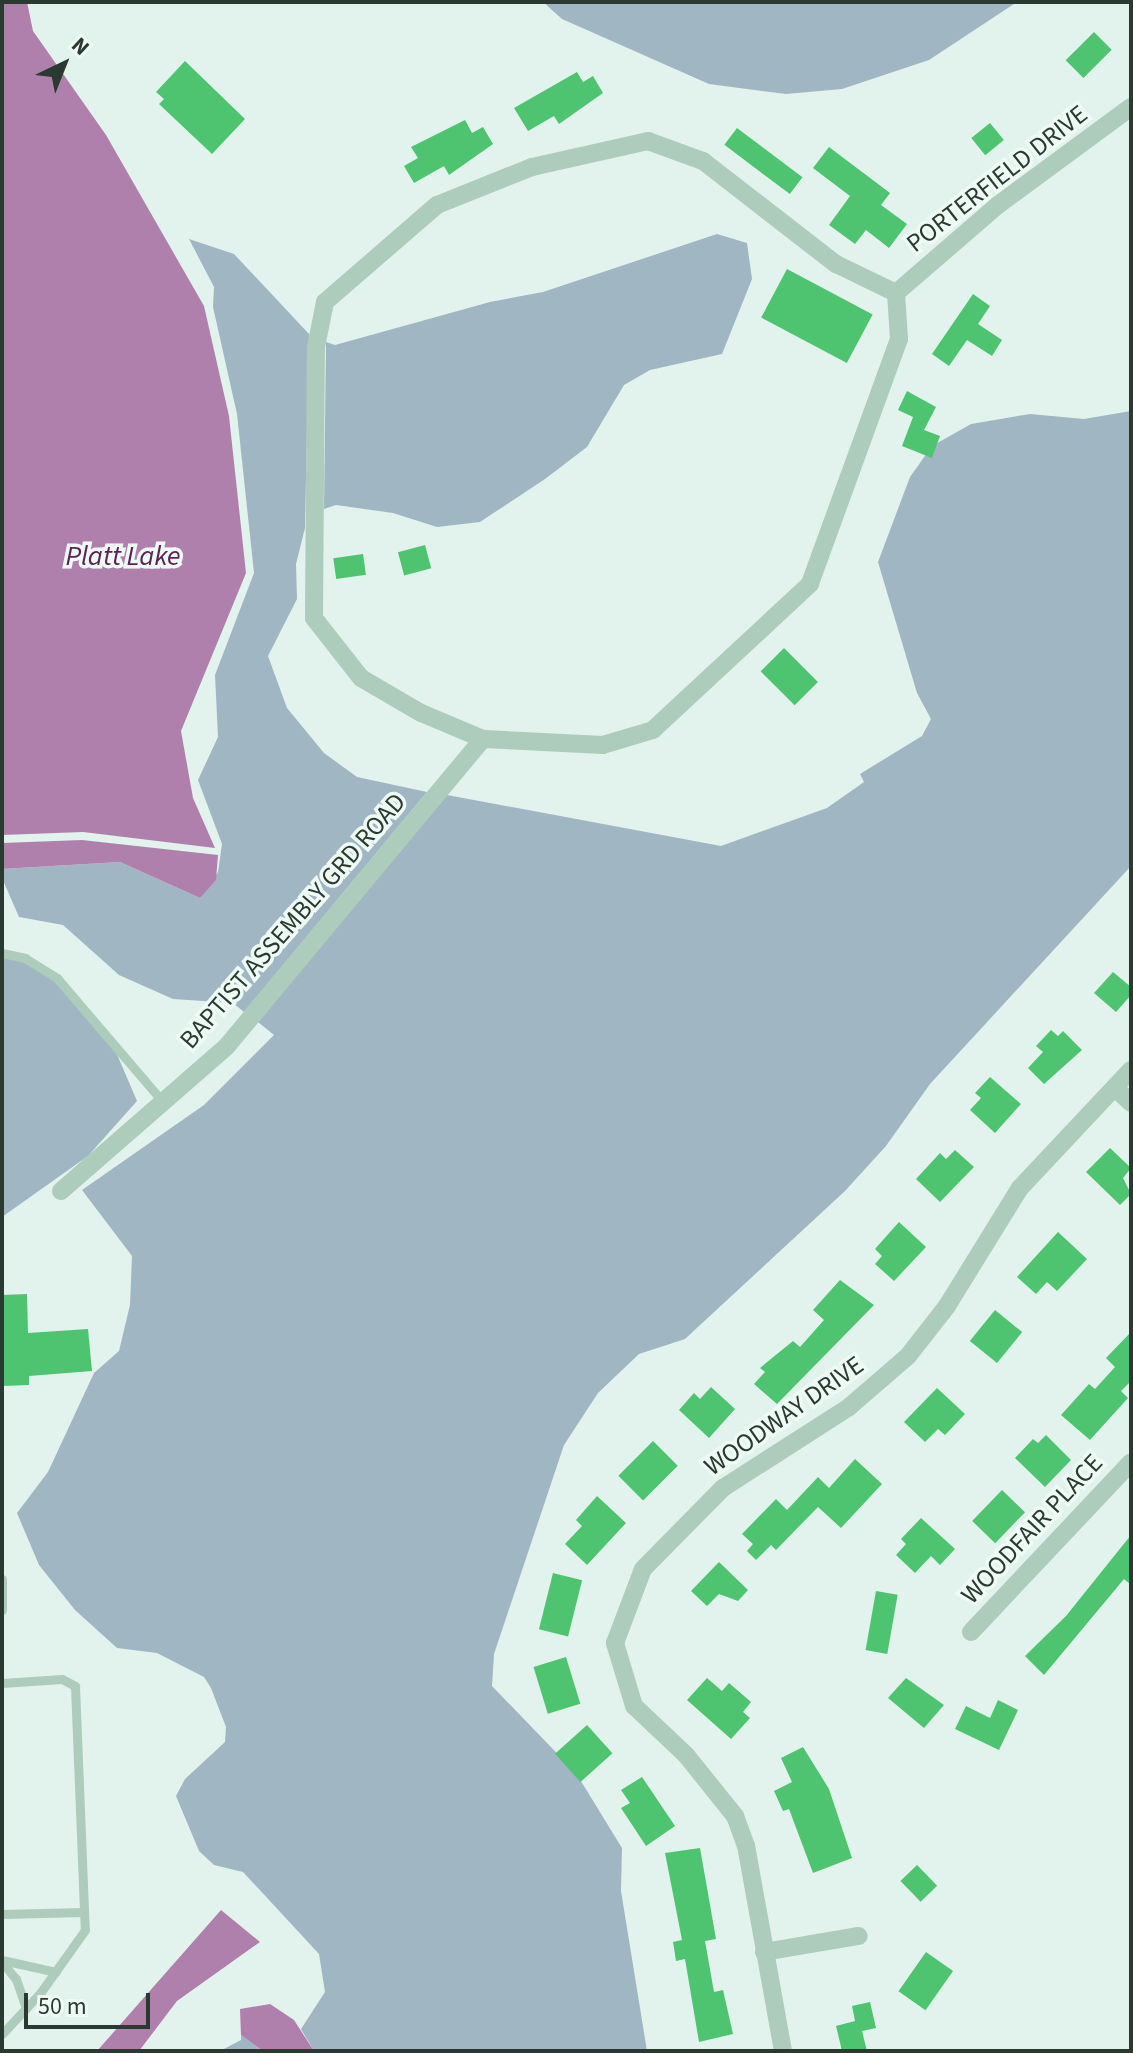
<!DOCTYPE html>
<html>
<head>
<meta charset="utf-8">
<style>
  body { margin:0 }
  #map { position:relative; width:1133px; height:2053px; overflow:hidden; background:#e1f3ec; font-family:"Source Sans 3",sans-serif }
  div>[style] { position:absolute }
  .green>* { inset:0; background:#a1b6c3 }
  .water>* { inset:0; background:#b080ac }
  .building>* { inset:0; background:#4ec471; transform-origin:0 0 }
  .service>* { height:9px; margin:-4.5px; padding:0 4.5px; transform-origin:4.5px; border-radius:4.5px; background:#adccbc }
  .minor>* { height:18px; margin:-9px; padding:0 9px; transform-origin:9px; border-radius:9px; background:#adccbc }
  span { translate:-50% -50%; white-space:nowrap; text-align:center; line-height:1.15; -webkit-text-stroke:7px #eefbf5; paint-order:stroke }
  .street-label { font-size:26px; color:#2b3a31 }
  .water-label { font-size:28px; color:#5c2155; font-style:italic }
  .frame { position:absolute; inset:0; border:4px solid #2b3a31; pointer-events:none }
  .north { position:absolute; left:24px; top:24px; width:80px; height:80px; -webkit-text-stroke:6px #eefbf5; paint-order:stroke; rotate:43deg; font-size:22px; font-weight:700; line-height:32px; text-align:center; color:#2b3a31 }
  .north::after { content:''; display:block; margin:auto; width:28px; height:36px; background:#2b3a31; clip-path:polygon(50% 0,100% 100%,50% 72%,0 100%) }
  .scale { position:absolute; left:24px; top:1993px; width:126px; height:36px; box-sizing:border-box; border:4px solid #2b3a31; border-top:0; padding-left:10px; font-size:24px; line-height:28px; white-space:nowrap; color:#2b3a31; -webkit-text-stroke:6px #eefbf5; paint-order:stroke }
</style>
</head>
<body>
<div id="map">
  <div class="green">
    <i style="clip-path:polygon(543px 2px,1017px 2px,929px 60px,842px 89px,786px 94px,709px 84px,562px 19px)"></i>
    <i style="clip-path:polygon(717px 234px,747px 243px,752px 279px,722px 354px,650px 370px,624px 385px,587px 447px,545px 479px,480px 522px,437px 527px,393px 513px,336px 505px,324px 509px,326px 342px,335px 345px,490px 302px,543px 292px)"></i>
    <i style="clip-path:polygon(189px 239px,234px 254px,309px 334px,305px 528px,296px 564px,297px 599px,268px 656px,287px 708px,324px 753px,357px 777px,427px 792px,244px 1012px,233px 1003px,173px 999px,119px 975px,63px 925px,19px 917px,2px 878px,2px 869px,120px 862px,200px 898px,218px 872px,222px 844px,198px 780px,218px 737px,215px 675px,254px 573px,237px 414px,213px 307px,214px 287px)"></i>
    <i style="clip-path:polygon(1131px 411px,1131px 866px,930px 1084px,886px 1146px,845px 1191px,685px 1339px,639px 1354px,598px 1393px,564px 1445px,494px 1654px,492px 1686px,576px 1773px,622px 1848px,621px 1891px,647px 2051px,314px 2051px,301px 2029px,325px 1992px,319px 1954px,243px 1872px,214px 1865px,199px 1851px,176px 1796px,185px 1779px,225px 1742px,226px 1727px,211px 1688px,204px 1677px,157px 1653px,117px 1648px,75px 1610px,39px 1565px,17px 1513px,48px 1472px,94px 1373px,119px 1351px,130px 1305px,132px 1256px,82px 1190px,204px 1105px,274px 1035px,258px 1022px,447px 795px,721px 846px,827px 808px,864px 782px,860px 774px,922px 736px,931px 719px,917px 693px,878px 562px,910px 477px,932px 446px,971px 424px,1030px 414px,1084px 419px)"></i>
    <i style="clip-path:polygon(2px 953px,54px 976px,116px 1052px,137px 1101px,88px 1156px,2px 1217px)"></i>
    <i style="clip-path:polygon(241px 2035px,263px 2051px,220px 2051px,241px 2040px)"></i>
  </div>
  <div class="water">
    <i style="clip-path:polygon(2px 2px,27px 2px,33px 31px,106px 135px,204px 306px,229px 416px,246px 573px,181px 731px,193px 798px,215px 848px,83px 832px,2px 835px)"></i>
    <i style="clip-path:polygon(82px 840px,218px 855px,216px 880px,200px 898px,120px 862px,2px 869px,2px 843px)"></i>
    <i style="clip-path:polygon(221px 1910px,260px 1942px,177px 2001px,139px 2051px,97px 2051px)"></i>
    <i style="clip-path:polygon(270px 2004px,294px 2020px,314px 2051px,263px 2051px,241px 2035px,240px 2009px)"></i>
  </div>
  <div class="building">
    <i style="left:1094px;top:32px;width:25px;height:40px;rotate:45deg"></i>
    <i style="clip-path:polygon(185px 61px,245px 119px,212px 154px,159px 104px,164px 99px,156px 92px)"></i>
    <i style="clip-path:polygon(577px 72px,583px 82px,593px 76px,603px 93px,559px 124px,554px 116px,528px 131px,514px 108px)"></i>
    <i style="clip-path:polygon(465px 120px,472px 133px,483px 127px,493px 144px,449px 175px,444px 166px,414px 183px,404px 166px,418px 158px,411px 147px)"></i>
    <i style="left:990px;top:123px;width:22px;height:24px;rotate:51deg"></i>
    <i style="left:737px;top:128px;width:82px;height:21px;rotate:37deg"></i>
    <i style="clip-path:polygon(829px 147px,890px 193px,881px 205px,907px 224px,889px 248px,866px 230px,855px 244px,829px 225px,850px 196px,813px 168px)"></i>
    <i style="left:787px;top:269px;width:97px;height:55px;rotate:28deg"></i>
    <i style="clip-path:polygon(973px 294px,990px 306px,978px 324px,1002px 340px,992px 356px,967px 340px,949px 366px,932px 354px)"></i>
    <i style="clip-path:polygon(907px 391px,936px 407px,924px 430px,940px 436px,932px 458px,902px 446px,913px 417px,898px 410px)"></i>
    <i style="left:425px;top:545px;width:24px;height:28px;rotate:75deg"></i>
    <i style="left:363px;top:554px;width:21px;height:30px;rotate:82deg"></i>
    <i style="left:784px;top:648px;width:48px;height:33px;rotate:45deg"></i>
    <i style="clip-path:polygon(1113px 972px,1131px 987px,1131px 995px,1116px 1012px,1094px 993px)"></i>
    <i style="clip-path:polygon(1051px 1030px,1058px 1036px,1063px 1031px,1082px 1050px,1044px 1084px,1028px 1068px,1043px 1052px,1036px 1046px)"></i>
    <i style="clip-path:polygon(990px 1077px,1021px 1104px,995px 1133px,970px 1110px,981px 1098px,975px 1093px)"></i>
    <i style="clip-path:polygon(1110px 1148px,1131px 1168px,1123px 1178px,1131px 1194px,1120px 1205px,1086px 1172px)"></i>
    <i style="clip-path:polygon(955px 1150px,974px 1167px,940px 1202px,916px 1179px,940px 1153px,946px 1159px)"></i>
    <i style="clip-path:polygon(899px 1222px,926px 1247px,894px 1281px,875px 1264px,882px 1256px,875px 1249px)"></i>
    <i style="clip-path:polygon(1058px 1232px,1087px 1259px,1057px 1291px,1047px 1282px,1036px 1294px,1017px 1277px)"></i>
    <i style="clip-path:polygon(840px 1280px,874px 1305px,777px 1404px,754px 1384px,765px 1372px,760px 1368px,793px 1341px,800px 1347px,824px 1320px,813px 1310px)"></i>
    <i style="clip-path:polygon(27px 1294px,28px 1333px,88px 1329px,92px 1371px,29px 1376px,29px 1385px,2px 1386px,2px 1295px)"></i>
    <i style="left:995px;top:1310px;width:35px;height:40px;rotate:39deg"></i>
    <i style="clip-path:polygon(1131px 1332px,1131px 1381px,1121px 1391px,1128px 1398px,1090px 1440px,1061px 1415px,1089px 1384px,1095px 1389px,1115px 1367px,1106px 1358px)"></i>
    <i style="clip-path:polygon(711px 1387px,735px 1409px,709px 1438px,679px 1410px,694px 1393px,700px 1399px)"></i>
    <i style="clip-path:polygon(937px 1388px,965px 1414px,945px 1435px,938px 1429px,925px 1442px,904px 1422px)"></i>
    <i style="clip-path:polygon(1046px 1435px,1071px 1460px,1045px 1487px,1015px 1458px,1033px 1439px,1038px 1443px)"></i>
    <i style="left:653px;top:1441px;width:35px;height:49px;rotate:45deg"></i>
    <i style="clip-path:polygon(855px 1459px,882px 1484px,841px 1528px,818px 1507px,776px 1550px,771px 1545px,756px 1560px,747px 1551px,753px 1544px,742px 1534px,776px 1499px,787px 1510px,818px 1477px,829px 1488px)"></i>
    <i style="left:1002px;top:1490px;width:32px;height:43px;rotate:44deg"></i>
    <i style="clip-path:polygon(597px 1496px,626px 1523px,587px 1565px,565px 1544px,582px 1526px,576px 1520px)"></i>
    <i style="clip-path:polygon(921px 1518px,955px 1549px,940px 1565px,931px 1556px,915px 1573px,896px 1555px,906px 1544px,901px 1539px)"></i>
    <i style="clip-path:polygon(1131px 1535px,1131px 1585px,1124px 1579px,1044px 1675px,1025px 1656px,1066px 1616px)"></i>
    <i style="clip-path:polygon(719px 1562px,748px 1590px,738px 1601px,719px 1594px,707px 1606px,691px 1591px)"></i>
    <i style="left:553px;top:1573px;width:30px;height:58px;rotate:14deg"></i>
    <i style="left:876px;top:1591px;width:22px;height:60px;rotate:10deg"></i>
    <i style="left:566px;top:1657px;width:49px;height:34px;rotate:73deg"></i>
    <i style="clip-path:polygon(707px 1678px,722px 1691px,729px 1683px,751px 1702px,743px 1712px,750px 1718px,731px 1739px,687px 1700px)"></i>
    <i style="clip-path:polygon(906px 1678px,944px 1705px,924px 1728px,888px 1698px)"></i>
    <i style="clip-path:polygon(998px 1700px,1018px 1710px,999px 1750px,955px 1729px,966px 1706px,990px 1718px)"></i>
    <i style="left:587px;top:1725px;width:38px;height:43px;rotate:48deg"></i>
    <i style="clip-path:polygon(803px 1747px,829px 1789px,852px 1858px,813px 1873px,789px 1809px,783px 1811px,774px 1791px,792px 1782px,781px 1758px)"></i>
    <i style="clip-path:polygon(642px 1777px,675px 1826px,646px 1846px,621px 1808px,630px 1803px,621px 1790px)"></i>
    <i style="clip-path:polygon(700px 1848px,716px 1939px,705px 1941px,714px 1992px,723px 1990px,733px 2034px,699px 2042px,685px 1959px,676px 1961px,673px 1942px,682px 1940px,665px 1853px)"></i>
    <i style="left:917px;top:1865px;width:29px;height:23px;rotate:46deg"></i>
    <i style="left:926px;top:1952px;width:33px;height:48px;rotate:35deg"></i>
    <i style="clip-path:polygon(870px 2002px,876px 2028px,862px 2031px,867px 2051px,842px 2051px,836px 2026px,855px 2021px,852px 2006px)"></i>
  </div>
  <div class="service">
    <i style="left:2px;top:953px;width:24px;rotate:12deg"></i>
    <i style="left:25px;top:958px;width:38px;rotate:32deg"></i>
    <i style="left:57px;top:978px;width:163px;rotate:49.5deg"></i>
    <i style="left:2px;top:1579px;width:31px;rotate:90deg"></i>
    <i style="left:2px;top:1683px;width:60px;rotate:-3.8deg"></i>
    <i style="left:62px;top:1679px;width:15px;rotate:28deg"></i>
    <i style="left:75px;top:1686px;width:244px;rotate:87.7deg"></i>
    <i style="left:85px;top:1930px;width:76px;rotate:125.4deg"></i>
    <i style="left:41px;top:1992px;width:57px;rotate:132.9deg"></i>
    <i style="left:2px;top:1914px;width:82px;rotate:-1.4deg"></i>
    <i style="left:2px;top:1960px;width:55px;rotate:12.5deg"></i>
    <i style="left:2px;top:1962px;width:22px;rotate:51deg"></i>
    <i style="left:16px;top:1979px;width:31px;rotate:71deg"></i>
  </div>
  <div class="minor">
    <i style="left:648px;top:141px;width:59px;rotate:20deg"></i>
    <i style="left:703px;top:161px;width:168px;rotate:37.8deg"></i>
    <i style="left:836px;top:264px;width:67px;rotate:25.8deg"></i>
    <i style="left:896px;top:293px;width:46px;rotate:86.3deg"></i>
    <i style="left:899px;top:339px;width:261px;rotate:110deg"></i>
    <i style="left:810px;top:584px;width:214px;rotate:137.1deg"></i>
    <i style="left:653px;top:730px;width:52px;rotate:163.3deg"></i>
    <i style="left:603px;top:745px;width:120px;rotate:-177.1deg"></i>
    <i style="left:483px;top:739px;width:67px;rotate:-157.2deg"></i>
    <i style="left:421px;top:713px;width:69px;rotate:-149.7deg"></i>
    <i style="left:361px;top:678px;width:76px;rotate:-128.1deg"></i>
    <i style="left:314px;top:618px;width:271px;rotate:-89.6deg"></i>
    <i style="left:316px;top:347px;width:46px;rotate:-78.7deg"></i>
    <i style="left:325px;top:302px;width:148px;rotate:-40.9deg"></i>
    <i style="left:437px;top:205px;width:102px;rotate:-21.8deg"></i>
    <i style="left:532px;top:167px;width:119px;rotate:-12.6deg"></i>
    <i style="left:896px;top:293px;width:135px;rotate:-40.8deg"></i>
    <i style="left:998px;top:205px;width:165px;rotate:-36.4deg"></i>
    <i style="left:1115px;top:1088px;width:22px;rotate:43deg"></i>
    <i style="left:61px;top:1191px;width:220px;rotate:-41.1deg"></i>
    <i style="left:227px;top:1046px;width:400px;rotate:-50.2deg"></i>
    <i style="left:971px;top:1632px;width:233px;rotate:-46.7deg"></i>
    <i style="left:764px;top:1952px;width:96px;rotate:-9.6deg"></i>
    <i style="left:783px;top:2051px;width:208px;rotate:-100.2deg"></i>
    <i style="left:746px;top:1846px;width:32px;rotate:-110deg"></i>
    <i style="left:735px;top:1816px;width:78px;rotate:-128.8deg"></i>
    <i style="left:686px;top:1755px;width:71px;rotate:-136.7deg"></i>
    <i style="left:634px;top:1706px;width:66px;rotate:-106.8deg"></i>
    <i style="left:615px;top:1643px;width:79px;rotate:-69.3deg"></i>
    <i style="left:643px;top:1569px;width:114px;rotate:-45.4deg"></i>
    <i style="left:723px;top:1488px;width:150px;rotate:-32.7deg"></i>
    <i style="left:849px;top:1407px;width:78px;rotate:-40.8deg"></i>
    <i style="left:908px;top:1356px;width:63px;rotate:-52deg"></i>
    <i style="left:947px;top:1306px;width:139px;rotate:-58.3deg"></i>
    <i style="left:1020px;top:1188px;width:162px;rotate:-46.8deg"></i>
  </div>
  <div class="street-label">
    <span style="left:997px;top:179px;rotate:-38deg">PORTERFIELD DRIVE</span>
    <span style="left:293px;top:921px;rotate:-49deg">BAPTIST ASSEMBLY GRD ROAD</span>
    <span style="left:784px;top:1416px;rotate:-35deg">WOODWAY DRIVE</span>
    <span style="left:1032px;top:1529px;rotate:-47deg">WOODFAIR PLACE</span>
  </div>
  <div class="water-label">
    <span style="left:123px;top:556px">Platt Lake</span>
  </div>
  <div class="frame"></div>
  <div class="north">N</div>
  <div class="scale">50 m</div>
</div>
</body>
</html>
